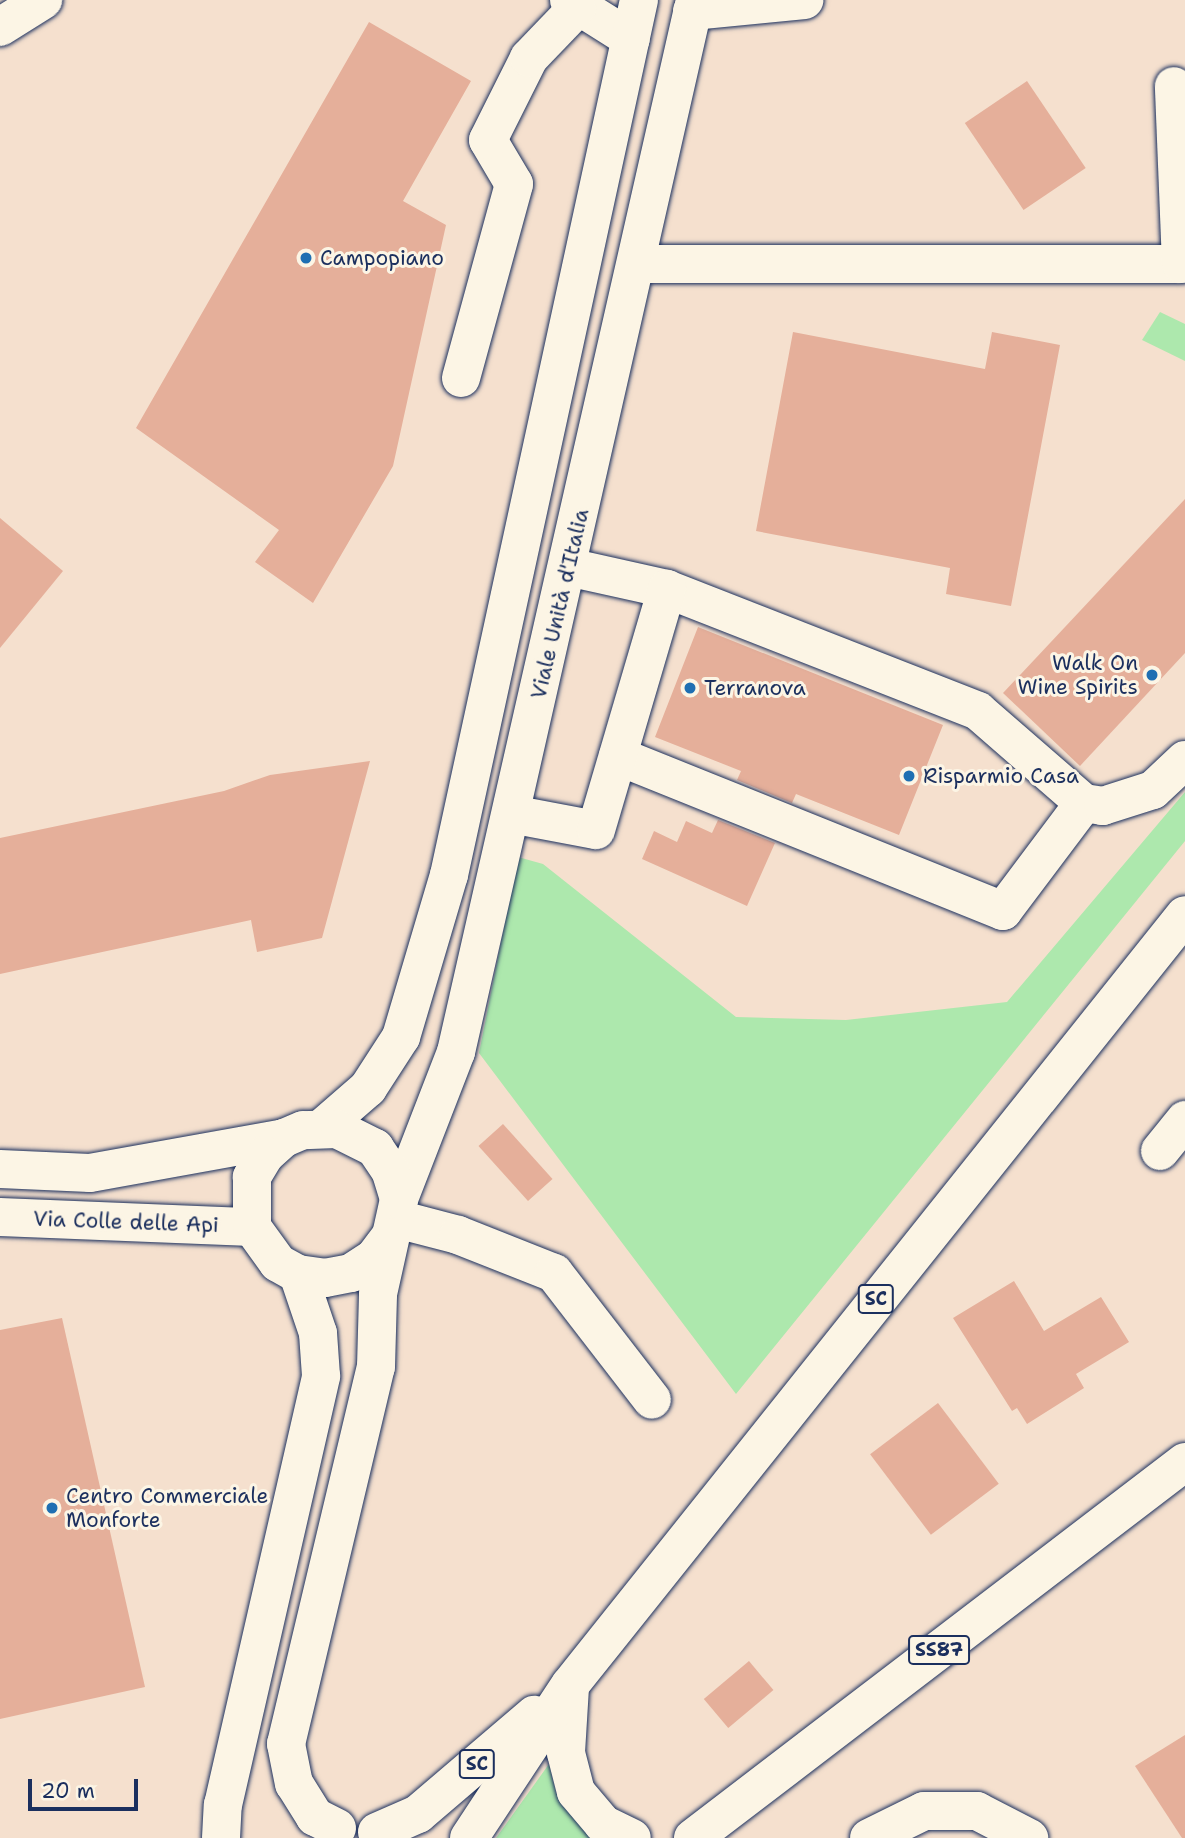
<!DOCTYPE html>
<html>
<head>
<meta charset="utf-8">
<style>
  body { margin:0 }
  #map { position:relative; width:1185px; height:1838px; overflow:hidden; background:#f5e0ce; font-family:"Shantell Sans",sans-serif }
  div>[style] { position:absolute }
  .green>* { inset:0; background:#ade8ad }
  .building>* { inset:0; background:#e5af9a; transform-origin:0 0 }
  .roads { filter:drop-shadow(0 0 2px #1b2f5e) drop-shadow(0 0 2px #1b2f5e) }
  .minor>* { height:38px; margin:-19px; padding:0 19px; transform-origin:19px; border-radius:19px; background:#fcf5e5 }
  .major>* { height:38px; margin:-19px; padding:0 19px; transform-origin:19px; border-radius:19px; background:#fcf5e5 }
  .dots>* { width:19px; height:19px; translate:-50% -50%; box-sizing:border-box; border:4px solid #fcf5e5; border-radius:50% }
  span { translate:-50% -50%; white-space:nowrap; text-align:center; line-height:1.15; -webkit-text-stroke:6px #fcf5e5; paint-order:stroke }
  .shield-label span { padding:2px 5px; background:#fcf5e5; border:2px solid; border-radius:5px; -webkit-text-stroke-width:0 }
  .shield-label { font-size:19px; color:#1b2f5e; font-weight:700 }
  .poi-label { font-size:21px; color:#1b2f5e }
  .left { translate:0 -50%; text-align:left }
  .right { translate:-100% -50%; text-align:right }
  .street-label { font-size:21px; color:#1b2f5e }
  .scale { position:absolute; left:28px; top:1779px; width:110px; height:32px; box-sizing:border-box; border:4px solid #1b2f5e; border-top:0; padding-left:9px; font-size:21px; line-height:24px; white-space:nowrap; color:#1b2f5e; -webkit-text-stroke:5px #fcf5e5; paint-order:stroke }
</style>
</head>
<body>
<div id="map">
  <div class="green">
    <i style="clip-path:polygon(1160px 312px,1185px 324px,1185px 361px,1142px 340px)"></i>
    <i style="clip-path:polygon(1185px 792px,1185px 841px,736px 1394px,479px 1053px,518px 857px,543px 864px,736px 1017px,846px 1020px,1007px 1002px)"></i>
    <i style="clip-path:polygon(549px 1764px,556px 1793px,590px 1838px,496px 1838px)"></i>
  </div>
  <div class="building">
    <i style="clip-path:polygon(369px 22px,471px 81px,403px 201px,446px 225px,393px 466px,313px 603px,255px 562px,279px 530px,136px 428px)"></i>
    <i style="left:1027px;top:81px;width:105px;height:75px;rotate:56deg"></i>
    <i style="clip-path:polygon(793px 332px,985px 369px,992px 332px,1060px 345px,1011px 606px,946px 594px,950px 568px,756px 531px)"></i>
    <i style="clip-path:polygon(1185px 499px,1185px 653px,1080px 766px,1003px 693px)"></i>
    <i style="clip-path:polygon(0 518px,63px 571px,0 648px)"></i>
    <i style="clip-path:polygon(698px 627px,943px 725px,899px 835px,796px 794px,792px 803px,737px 780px,741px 771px,655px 737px)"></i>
    <i style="clip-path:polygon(370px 761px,322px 938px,257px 952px,251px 920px,0 974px,0 838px,224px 791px,270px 775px)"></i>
    <i style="clip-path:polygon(718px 820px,775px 843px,747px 906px,642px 859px,654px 831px,677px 842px,686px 821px,712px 833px)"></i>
    <i style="left:503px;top:1124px;width:74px;height:33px;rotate:48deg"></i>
    <i style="clip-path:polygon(1014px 1281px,1044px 1331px,1101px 1297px,1129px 1342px,1076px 1374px,1084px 1388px,1027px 1424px,1017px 1408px,1012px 1411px,953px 1318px)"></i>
    <i style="clip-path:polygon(62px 1318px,145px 1687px,0 1719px,0 1330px)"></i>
    <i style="left:938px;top:1403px;width:101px;height:85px;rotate:53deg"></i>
    <i style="left:749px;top:1661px;width:38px;height:59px;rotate:50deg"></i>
    <i style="clip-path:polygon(1185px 1735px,1185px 1838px,1182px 1838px,1135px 1766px)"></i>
  </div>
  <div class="roads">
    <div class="minor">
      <i style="left:569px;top:0;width:73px;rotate:32.2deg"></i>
      <i style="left:692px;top:11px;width:113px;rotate:-5.6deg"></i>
      <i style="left:0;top:27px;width:51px;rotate:-32.1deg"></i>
      <i style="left:636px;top:264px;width:545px"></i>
      <i style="left:1181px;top:264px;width:178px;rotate:-92.3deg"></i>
      <i style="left:461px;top:378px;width:201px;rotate:-74.7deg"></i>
      <i style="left:514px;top:184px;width:51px;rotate:-120.6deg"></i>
      <i style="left:488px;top:140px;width:92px;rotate:-63.4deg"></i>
      <i style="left:529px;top:58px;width:69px;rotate:-46.2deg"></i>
      <i style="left:568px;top:567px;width:101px;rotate:12.5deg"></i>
      <i style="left:667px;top:589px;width:334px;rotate:21.4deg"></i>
      <i style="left:978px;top:711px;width:140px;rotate:41deg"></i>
      <i style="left:1084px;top:803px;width:135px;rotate:126.9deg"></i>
      <i style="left:1003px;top:911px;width:415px;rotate:-158.1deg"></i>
      <i style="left:1084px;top:803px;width:19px;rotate:9deg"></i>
      <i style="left:1103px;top:806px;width:52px;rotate:-17.7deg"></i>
      <i style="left:1153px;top:790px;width:44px;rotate:-43.2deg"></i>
      <i style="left:511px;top:814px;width:86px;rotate:10.7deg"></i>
      <i style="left:596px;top:830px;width:251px;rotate:-73.6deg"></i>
      <i style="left:322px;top:1128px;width:61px;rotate:-41deg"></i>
      <i style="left:368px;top:1088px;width:61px;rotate:-57.1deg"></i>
      <i style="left:401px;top:1037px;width:169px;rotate:-73.5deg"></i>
      <i style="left:449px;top:875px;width:895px;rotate:-77.75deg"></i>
      <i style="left:1160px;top:1151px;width:40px;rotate:-51deg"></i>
      <i style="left:399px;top:1199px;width:158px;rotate:-68.8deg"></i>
      <i style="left:456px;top:1052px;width:1079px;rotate:-77.2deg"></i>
      <i style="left:397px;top:1219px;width:63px;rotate:14.7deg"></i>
      <i style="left:458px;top:1235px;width:103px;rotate:21.6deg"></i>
      <i style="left:554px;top:1273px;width:160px;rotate:52.3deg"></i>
      <i style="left:869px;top:1838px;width:61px;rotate:-26.1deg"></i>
      <i style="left:924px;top:1811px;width:53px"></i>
      <i style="left:977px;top:1811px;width:59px;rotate:27.4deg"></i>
    </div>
    <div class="major">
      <i style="left:0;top:1169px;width:90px;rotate:2.5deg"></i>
      <i style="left:90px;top:1173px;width:197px;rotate:-10.2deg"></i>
      <i style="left:0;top:1217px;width:252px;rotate:2.3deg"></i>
      <i style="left:570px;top:1687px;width:66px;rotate:93.5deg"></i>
      <i style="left:566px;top:1753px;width:40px;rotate:75.6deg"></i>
      <i style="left:576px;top:1792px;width:42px;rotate:49.8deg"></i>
      <i style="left:603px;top:1824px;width:32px;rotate:26deg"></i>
      <i style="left:337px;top:1828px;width:25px;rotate:-153deg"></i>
      <i style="left:315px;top:1817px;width:39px;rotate:-122deg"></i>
      <i style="left:294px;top:1784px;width:41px;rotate:-101.3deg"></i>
      <i style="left:286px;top:1744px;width:388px;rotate:-76.6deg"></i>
      <i style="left:376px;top:1367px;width:73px;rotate:-88.4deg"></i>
      <i style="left:378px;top:1294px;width:97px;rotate:-77.5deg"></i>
      <i style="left:399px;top:1199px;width:28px;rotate:-107deg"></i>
      <i style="left:391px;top:1172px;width:29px;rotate:-124deg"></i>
      <i style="left:375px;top:1148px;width:42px;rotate:-153.4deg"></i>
      <i style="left:337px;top:1129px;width:34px;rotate:178deg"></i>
      <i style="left:303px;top:1130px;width:21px;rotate:157deg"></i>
      <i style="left:284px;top:1138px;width:25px;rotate:138deg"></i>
      <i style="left:265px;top:1155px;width:26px;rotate:121deg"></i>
      <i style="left:252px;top:1177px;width:50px;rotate:90deg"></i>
      <i style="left:252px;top:1227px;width:44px;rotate:54.2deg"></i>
      <i style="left:278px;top:1263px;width:23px;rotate:29deg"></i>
      <i style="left:298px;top:1274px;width:27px;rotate:8deg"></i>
      <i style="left:325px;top:1278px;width:26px;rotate:-11deg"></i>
      <i style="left:351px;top:1273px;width:27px;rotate:-33deg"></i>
      <i style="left:374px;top:1258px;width:26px;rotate:-53deg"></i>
      <i style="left:377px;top:1832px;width:45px;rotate:-23.7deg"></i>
      <i style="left:418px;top:1814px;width:153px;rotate:-40.5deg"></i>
      <i style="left:221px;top:1838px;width:33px;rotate:-87deg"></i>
      <i style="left:223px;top:1805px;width:440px;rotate:-77.1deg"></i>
      <i style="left:321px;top:1376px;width:43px;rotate:-94deg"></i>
      <i style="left:318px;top:1333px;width:62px;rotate:-108.7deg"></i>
      <i style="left:469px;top:1838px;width:183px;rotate:-56.6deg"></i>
      <i style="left:570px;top:1685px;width:985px;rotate:-51.39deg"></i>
      <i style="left:693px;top:1838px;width:619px;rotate:-37.39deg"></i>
    </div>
  </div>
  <div class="dots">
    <i style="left:306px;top:258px;background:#1f6fb2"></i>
    <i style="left:1152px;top:675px;background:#1f6fb2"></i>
    <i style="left:690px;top:688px;background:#1f6fb2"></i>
    <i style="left:909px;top:776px;background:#1f6fb2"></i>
    <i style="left:52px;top:1508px;background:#1f6fb2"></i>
  </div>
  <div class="shield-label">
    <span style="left:876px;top:1299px">SC</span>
    <span style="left:939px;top:1650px">SS87</span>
    <span style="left:477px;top:1764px">SC</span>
  </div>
  <div class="poi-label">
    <span class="left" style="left:320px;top:258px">Campopiano</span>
    <span class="right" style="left:1138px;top:675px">Walk On<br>Wine Spirits</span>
    <span class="left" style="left:704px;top:688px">Terranova</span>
    <span class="left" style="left:923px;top:776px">Risparmio Casa</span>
    <span class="left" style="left:66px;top:1508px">Centro Commerciale<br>Monforte</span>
  </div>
  <div class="street-label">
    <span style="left:560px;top:604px;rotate:-77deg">Viale Unità d'Italia</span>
    <span style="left:126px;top:1222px;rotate:2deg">Via Colle delle Api</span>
  </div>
  <div class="scale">20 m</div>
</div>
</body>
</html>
